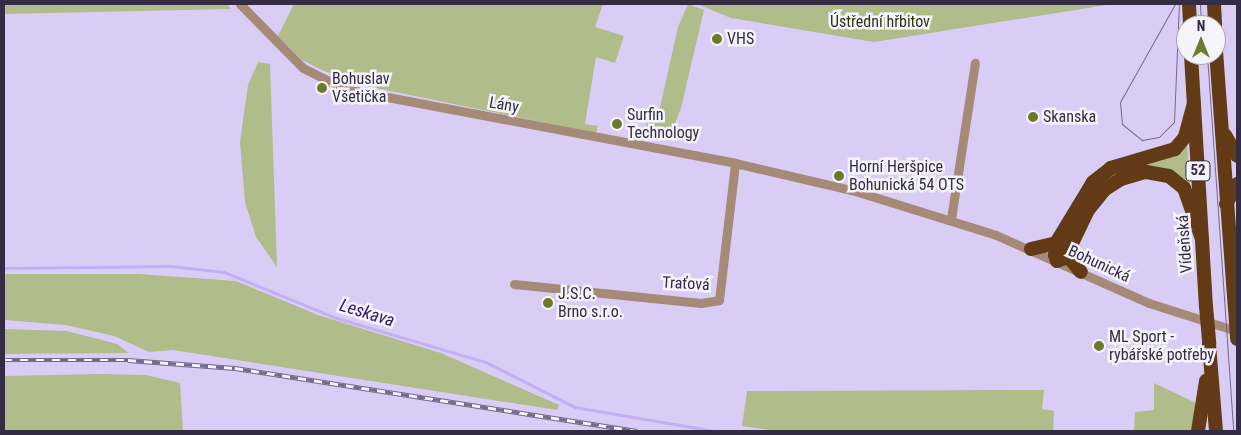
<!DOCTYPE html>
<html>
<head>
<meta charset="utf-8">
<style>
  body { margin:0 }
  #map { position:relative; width:1241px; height:435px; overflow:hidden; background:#d9cdf6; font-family:"Roboto Condensed",sans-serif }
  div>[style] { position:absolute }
  .green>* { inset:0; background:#b0bc8a }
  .stream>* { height:2.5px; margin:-1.25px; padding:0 1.25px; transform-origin:1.25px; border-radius:1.25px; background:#c6aef7 }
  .minor>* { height:9px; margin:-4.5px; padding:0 4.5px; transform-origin:4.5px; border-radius:4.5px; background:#a58b77 }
  .highway>* { height:14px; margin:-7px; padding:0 7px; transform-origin:7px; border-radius:7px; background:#623a15 }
  .tram>* { height:1px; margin:-0.5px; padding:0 0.5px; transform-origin:0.5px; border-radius:0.5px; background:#746a8a }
  .rail>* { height:4.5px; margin-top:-2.25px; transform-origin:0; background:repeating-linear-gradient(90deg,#f6f4fb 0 8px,#746a8a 0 16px); box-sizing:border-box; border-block:1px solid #746a8a }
  .highway-bridge>* { height:14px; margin:-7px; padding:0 7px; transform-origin:7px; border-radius:7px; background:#623a15 }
  .dots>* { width:14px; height:14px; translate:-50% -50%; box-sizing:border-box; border:2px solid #f6f4fb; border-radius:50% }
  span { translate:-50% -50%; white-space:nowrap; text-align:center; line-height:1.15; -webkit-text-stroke:5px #f6f4fb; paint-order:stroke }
  .shield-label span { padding:1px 4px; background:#f6f4fb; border:1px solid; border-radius:4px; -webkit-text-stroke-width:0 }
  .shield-label { font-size:15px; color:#342b45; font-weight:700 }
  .park-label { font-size:16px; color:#2d3412 }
  .poi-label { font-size:16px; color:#342b45 }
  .left { translate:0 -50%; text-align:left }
  .street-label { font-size:16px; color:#342b45 }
  .water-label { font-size:18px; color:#3b1567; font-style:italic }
  .frame { position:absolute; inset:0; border:5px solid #342b45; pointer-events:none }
  .north { position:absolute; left:1176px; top:15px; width:50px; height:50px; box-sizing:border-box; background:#f6f4fb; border:1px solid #a8a4b2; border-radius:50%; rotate:0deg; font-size:14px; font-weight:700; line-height:20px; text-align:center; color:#342b45 }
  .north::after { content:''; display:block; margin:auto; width:18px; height:22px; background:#6c7b29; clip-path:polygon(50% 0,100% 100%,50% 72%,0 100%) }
</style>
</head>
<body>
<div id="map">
  <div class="green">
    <i style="clip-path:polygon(4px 4px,227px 4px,231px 9px,4px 14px)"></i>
    <i style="clip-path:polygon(294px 4px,603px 4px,595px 27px,624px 36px,615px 63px,596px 57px,585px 124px,598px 126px,596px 133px,371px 87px,324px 71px,302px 60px,278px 36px)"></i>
    <i style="clip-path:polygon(688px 4px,704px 10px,681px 108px,668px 141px,652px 139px,646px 123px,652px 115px,658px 116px,678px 27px)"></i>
    <i style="clip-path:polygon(697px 4px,1113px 4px,874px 42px,731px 18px)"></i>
    <i style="clip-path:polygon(258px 62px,270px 64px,277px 267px,256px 237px,245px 202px,240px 142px,248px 85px)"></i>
    <i style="clip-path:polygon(1187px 142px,1190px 186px,1171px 174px,1095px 188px,1112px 174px,1162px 160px)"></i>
    <i style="clip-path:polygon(4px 274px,138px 274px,236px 281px,318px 315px,441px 353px,559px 405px,557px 410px,173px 350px,149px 352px,114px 336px,66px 325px,4px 320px)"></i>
    <i style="clip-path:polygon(4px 329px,67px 331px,117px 344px,129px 353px,4px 354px)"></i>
    <i style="clip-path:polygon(100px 374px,146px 375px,180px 383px,183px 431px,4px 431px,4px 376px)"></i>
    <i style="clip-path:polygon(1154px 383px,1198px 404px,1194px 431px,1134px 431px,1135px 412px,1154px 410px)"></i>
    <i style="clip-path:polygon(1044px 390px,1042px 409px,1054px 411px,1053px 431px,776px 431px,742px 426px,747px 391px)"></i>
  </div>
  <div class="stream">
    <i style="left:4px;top:268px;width:167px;rotate:-0.7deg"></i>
    <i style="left:171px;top:266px;width:53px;rotate:6.5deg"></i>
    <i style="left:224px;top:272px;width:122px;rotate:22.2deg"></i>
    <i style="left:337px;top:318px;width:155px;rotate:16.5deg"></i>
    <i style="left:486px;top:362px;width:100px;rotate:26.8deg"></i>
    <i style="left:575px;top:407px;width:143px;rotate:9.7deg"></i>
  </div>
  <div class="minor">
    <i style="left:240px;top:4px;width:90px;rotate:45.5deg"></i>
    <i style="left:303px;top:68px;width:47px;rotate:26.6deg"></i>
    <i style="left:345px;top:89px;width:397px;rotate:10.7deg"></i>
    <i style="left:735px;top:163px;width:123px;rotate:13.1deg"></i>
    <i style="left:855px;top:191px;width:148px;rotate:17.3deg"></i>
    <i style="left:996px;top:235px;width:167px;rotate:24deg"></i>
    <i style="left:1149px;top:303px;width:92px;rotate:17.7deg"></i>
    <i style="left:951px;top:219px;width:158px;rotate:-81.3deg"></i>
    <i style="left:514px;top:284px;width:188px;rotate:5.8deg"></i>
    <i style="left:701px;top:303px;width:18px;rotate:-9deg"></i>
    <i style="left:719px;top:300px;width:138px;rotate:-83.3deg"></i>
  </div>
  <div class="highway">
    <i style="left:1189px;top:4px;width:21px;rotate:87deg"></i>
    <i style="left:1214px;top:4px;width:21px;rotate:87deg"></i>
    <i style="left:1216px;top:51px;width:258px;rotate:85.8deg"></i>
    <i style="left:1191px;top:55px;width:251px;rotate:86.6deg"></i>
    <i style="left:1194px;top:103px;width:35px;rotate:105deg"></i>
    <i style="left:1185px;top:137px;width:16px;rotate:130deg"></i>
    <i style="left:1175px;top:149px;width:67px;rotate:163.5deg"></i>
    <i style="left:1111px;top:168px;width:23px;rotate:142deg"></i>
    <i style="left:1093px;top:182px;width:68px;rotate:121.1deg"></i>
    <i style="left:1058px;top:240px;width:15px;rotate:101deg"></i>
    <i style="left:1055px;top:255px;width:6px;rotate:72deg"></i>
    <i style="left:1057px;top:261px;width:9px;rotate:-21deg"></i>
    <i style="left:1065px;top:258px;width:53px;rotate:-64.4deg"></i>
    <i style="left:1088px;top:210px;width:26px;rotate:-51deg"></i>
    <i style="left:1104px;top:190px;width:20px;rotate:-33deg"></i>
    <i style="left:1121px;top:179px;width:26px;rotate:-16deg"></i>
    <i style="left:1146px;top:172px;width:23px;rotate:10deg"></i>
    <i style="left:1169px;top:176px;width:19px;rotate:39deg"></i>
    <i style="left:1184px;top:188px;width:54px;rotate:70.6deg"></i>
    <i style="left:1225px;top:135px;width:24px;rotate:60deg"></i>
    <i style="left:1226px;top:204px;width:23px;rotate:-61deg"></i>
    <i style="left:1072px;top:248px;width:13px;rotate:90deg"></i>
    <i style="left:1072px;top:261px;width:14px;rotate:51deg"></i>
    <i style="left:1031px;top:249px;width:27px;rotate:-13deg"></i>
    <i style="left:1209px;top:344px;width:87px;rotate:85.4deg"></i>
    <i style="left:1198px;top:431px;width:51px;rotate:-80.9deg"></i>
  </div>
  <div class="tram">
    <i style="left:1175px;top:4px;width:112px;rotate:119.3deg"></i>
    <i style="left:1120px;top:102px;width:22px;rotate:85deg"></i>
    <i style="left:1122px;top:124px;width:26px;rotate:39deg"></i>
    <i style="left:1142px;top:140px;width:17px;rotate:-10deg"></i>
    <i style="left:1159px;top:137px;width:21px;rotate:-45deg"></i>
    <i style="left:1174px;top:122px;width:118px;rotate:-87.6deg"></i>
    <i style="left:1200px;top:4px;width:21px;rotate:87deg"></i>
    <i style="left:1207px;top:55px;width:377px;rotate:86deg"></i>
  </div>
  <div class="rail">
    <i style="left:4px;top:360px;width:124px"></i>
    <i style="left:128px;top:360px;width:107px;rotate:4.3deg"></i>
    <i style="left:235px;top:368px;width:407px;rotate:8.9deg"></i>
  </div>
  <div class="highway-bridge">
    <i style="left:1206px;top:306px;width:38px;rotate:85deg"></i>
    <i style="left:1235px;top:308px;width:31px;rotate:86deg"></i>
  </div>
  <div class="dots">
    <i style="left:717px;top:39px;background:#6c7b29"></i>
    <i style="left:322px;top:88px;background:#6c7b29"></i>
    <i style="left:1033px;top:117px;background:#6c7b29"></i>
    <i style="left:617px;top:124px;background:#6c7b29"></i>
    <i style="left:839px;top:176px;background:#6c7b29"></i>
    <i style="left:548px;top:303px;background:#6c7b29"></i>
    <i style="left:1099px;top:346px;background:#6c7b29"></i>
  </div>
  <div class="shield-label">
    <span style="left:1198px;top:171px">52</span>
  </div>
  <div class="park-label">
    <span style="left:880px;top:22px">Ústřední hřbitov</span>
  </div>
  <div class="poi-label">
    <span class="left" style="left:727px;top:39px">VHS</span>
    <span class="left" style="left:332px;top:88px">Bohuslav<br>Všetička</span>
    <span class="left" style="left:627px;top:124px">Surfin<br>Technology</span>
    <span class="left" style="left:1043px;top:117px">Skanska</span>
    <span class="left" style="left:849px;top:176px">Horní Heršpice<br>Bohunická 54 OTS</span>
    <span class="left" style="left:558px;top:303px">J.S.C.<br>Brno s.r.o.</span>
    <span class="left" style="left:1109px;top:346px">ML Sport -<br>rybářské potřeby</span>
  </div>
  <div class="street-label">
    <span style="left:504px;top:105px;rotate:10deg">Lány</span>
    <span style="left:1185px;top:244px;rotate:-94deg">Vídeňská</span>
    <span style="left:1099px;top:264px;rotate:25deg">Bohunická</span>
    <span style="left:686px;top:284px;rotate:3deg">Traťová</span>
  </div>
  <div class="water-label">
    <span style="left:367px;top:313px;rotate:17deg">Leskava</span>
  </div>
  <div class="frame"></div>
  <div class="north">N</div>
</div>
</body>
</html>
